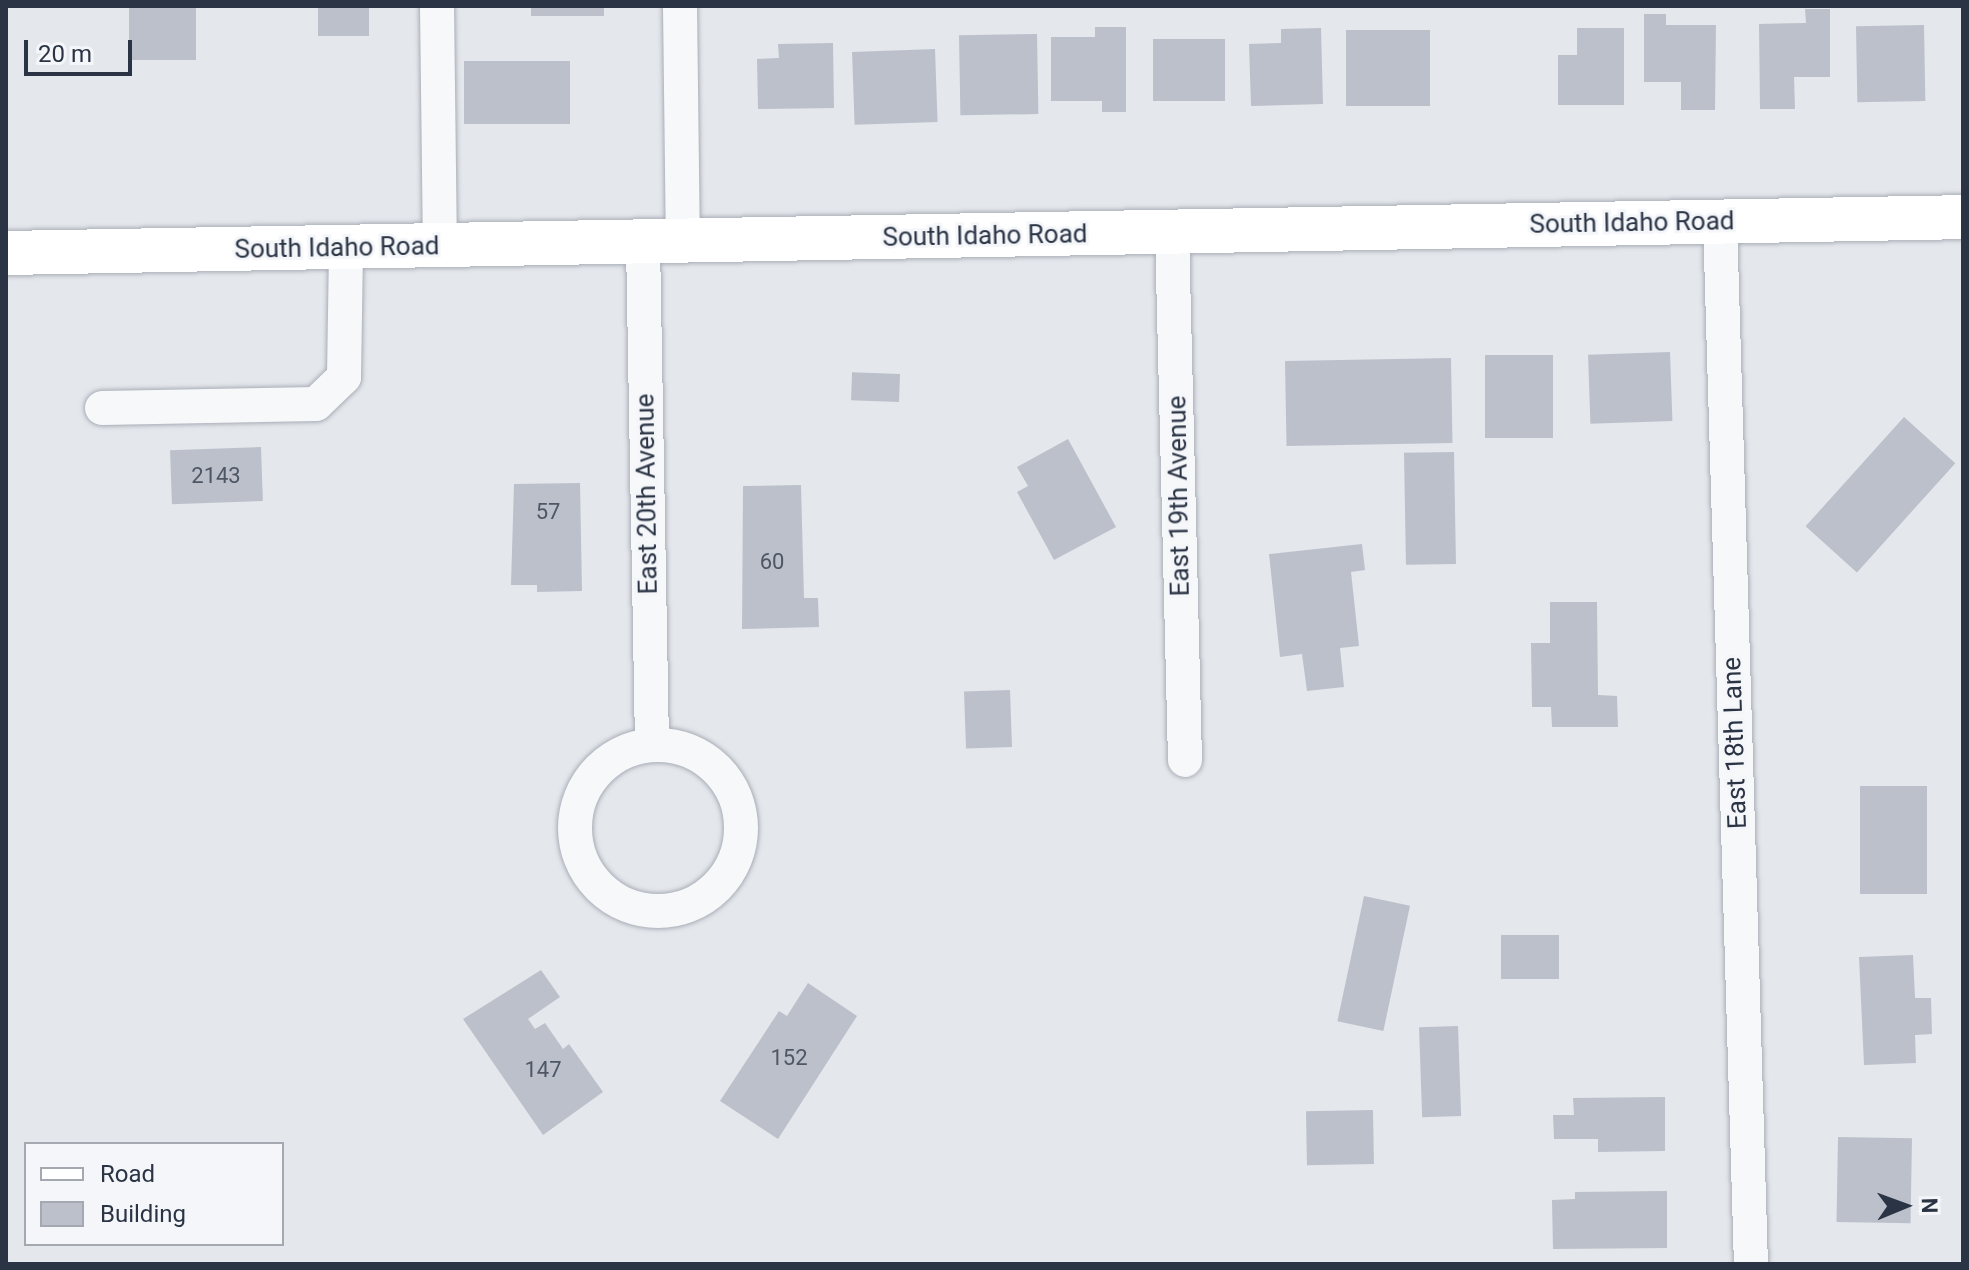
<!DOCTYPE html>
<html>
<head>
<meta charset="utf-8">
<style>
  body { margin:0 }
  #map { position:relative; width:1969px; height:1270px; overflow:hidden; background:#e4e7ec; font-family:Roboto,sans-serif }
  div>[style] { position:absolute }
  .building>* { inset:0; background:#bbc0ca; transform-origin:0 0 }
  .roads { filter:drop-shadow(0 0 2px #a9aeb7) drop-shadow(0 0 2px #a9aeb7) }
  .minor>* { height:34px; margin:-17px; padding:0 17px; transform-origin:17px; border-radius:17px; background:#f7f8fa }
  .minor>.ring { margin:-17px; padding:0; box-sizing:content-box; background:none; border:34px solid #f7f8fa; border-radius:50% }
  .major>* { height:44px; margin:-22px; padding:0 22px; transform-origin:22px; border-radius:22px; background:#fff }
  span { translate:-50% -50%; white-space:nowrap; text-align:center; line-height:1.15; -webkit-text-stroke:6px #f4f6f9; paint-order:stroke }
  .number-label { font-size:22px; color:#4f5766 }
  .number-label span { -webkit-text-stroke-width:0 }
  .street-label { font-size:26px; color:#2b3445 }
  .frame { position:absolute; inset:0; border:8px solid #2b3445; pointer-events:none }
  .legend { position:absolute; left:24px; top:1142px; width:260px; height:104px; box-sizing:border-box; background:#f4f6f9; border:2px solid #a4a8b1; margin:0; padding:10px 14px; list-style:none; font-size:24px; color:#2b3445 }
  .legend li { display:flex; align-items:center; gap:16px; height:40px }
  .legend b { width:40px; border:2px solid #a4a8b1 }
  .north { position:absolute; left:1865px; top:1166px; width:80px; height:80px; -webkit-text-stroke:6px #f4f6f9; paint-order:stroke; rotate:89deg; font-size:22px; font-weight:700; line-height:32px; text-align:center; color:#2b3445 }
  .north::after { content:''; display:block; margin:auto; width:28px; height:36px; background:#2b3445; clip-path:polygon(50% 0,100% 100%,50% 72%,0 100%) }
  .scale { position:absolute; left:24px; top:40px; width:108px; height:36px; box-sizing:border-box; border:4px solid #2b3445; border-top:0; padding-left:10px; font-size:24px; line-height:28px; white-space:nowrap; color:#2b3445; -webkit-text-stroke:6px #f4f6f9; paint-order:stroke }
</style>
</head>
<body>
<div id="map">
  <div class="building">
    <i style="left:129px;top:6px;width:67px;height:54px"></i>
    <i style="left:318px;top:6px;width:51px;height:30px"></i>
    <i style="left:531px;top:6px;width:73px;height:10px"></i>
    <i style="clip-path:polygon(1805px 9px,1830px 9px,1830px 77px,1794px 77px,1795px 109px,1760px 109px,1759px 24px,1806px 23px)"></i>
    <i style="clip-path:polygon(1644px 14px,1666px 14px,1666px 25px,1716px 25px,1715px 110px,1681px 110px,1681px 82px,1644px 82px)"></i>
    <i style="left:1924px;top:25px;width:76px;height:68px;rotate:89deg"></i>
    <i style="clip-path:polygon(1095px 27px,1126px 27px,1126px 112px,1102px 112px,1102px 101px,1051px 101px,1051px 37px,1095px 37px)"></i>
    <i style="clip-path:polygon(1321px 28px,1323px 104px,1251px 106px,1249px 44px,1281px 43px,1281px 29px)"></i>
    <i style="clip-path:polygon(1577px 28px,1624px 28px,1624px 105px,1558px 105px,1558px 55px,1577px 55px)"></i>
    <i style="left:1430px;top:30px;width:76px;height:84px;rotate:90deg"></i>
    <i style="left:1037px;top:34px;width:80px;height:78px;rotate:89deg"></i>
    <i style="left:1153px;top:39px;width:72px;height:62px"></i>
    <i style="clip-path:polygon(833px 43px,834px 108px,758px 109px,757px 59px,779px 58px,778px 44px)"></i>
    <i style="left:935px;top:49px;width:73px;height:83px;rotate:88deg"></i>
    <i style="left:464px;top:61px;width:106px;height:63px"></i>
    <i style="left:1670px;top:352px;width:69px;height:82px;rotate:88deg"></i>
    <i style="left:1485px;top:355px;width:68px;height:83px"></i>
    <i style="left:1451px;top:358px;width:85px;height:166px;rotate:89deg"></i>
    <i style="left:900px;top:374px;width:28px;height:48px;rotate:92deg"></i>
    <i style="left:1904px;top:417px;width:69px;height:147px;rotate:42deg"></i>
    <i style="clip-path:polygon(1068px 439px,1116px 527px,1054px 560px,1017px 492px,1028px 486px,1017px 467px)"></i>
    <i style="left:261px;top:447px;width:54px;height:91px;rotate:88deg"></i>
    <i style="left:1454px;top:452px;width:112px;height:50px;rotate:89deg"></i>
    <i style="clip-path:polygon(580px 483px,582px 591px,537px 592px,537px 585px,511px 585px,514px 484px)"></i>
    <i style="clip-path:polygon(801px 485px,804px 598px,818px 598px,819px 627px,742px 629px,743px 486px)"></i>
    <i style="clip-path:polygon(1362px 544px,1365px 570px,1351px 572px,1359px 646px,1340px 648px,1344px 687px,1307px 691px,1302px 654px,1280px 657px,1269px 554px)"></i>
    <i style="clip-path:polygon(1550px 602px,1597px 602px,1598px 695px,1617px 696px,1618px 727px,1552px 727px,1551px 707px,1532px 707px,1531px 643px,1550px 643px)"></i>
    <i style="left:1010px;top:690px;width:57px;height:46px;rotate:88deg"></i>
    <i style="left:1860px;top:786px;width:67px;height:108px"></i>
    <i style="left:1364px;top:896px;width:47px;height:128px;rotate:12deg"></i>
    <i style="left:1501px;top:935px;width:58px;height:44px"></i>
    <i style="clip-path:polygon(1913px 955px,1915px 998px,1931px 998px,1932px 1034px,1915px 1035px,1916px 1063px,1864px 1065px,1859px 957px)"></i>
    <i style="clip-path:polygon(541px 970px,560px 997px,528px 1019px,535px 1029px,545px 1023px,563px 1049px,569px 1044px,603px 1092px,543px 1135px,463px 1019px)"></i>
    <i style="clip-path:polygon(808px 983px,857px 1016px,778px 1139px,720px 1101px,779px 1011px,787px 1016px)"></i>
    <i style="left:1458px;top:1026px;width:90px;height:39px;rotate:88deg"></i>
    <i style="clip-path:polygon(1665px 1097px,1665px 1151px,1598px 1152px,1598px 1139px,1554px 1139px,1553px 1115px,1574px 1115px,1573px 1098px)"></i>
    <i style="left:1373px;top:1110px;width:54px;height:67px;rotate:89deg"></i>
    <i style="left:1838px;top:1137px;width:74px;height:85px;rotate:1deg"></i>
    <i style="clip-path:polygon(1667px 1191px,1667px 1248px,1553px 1249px,1552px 1200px,1575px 1199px,1575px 1192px)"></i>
  </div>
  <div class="roads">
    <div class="minor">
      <i style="left:437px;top:6px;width:240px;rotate:89.3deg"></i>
      <i style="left:680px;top:6px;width:237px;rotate:89.3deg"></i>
      <i style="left:1720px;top:221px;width:1043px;rotate:88.3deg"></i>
      <i style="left:1172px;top:232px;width:528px;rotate:88.59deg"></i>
      <i style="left:643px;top:243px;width:502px;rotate:88.97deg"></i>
      <i style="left:102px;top:408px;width:214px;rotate:-1.1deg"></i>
      <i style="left:316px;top:404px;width:39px;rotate:-44deg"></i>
      <i style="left:344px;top:377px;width:129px;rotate:-89.1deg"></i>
      <i class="ring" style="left:575px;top:745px;width:132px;height:132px"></i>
    </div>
    <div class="major">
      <i style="left:6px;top:253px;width:1957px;rotate:-1.05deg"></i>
    </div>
  </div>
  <div class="number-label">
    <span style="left:216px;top:476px">2143</span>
    <span style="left:548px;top:512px">57</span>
    <span style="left:772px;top:562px">60</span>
    <span style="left:789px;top:1058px">152</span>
    <span style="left:543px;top:1070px">147</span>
  </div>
  <div class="street-label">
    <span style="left:1632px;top:223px;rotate:-1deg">South Idaho Road</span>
    <span style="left:985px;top:236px;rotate:-1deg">South Idaho Road</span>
    <span style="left:337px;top:248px;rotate:-1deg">South Idaho Road</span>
    <span style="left:647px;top:494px;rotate:-91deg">East 20th Avenue</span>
    <span style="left:1179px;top:496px;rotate:-91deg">East 19th Avenue</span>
    <span style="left:1735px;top:743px;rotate:-92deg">East 18th Lane</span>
  </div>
  <div class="frame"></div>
  <ul class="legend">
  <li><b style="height:10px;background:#fff"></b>Road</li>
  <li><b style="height:22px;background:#bbc0ca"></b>Building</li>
  </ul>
  <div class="north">N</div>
  <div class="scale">20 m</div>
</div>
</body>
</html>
